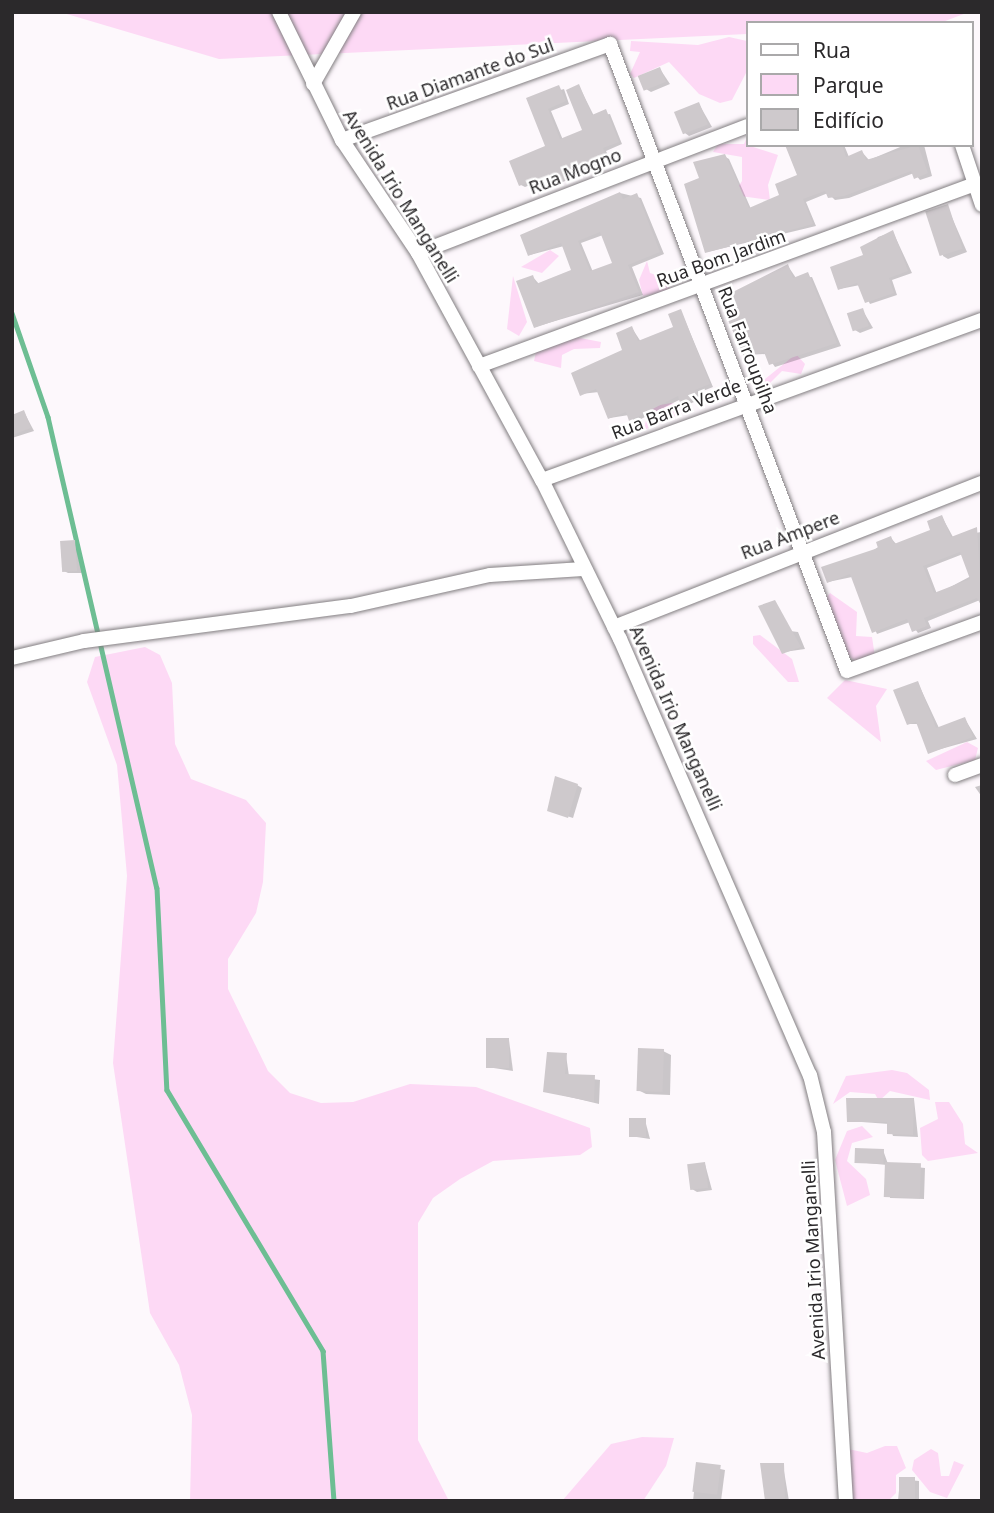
<!DOCTYPE html>
<html>
<head>
<meta charset="utf-8">
<style>
  body { margin:0 }
  #map { position:relative; width:994px; height:1513px; overflow:hidden; background:#fdf8fc; font-family:"Noto Sans",sans-serif }
  div>[style] { position:absolute }
  .green>* { inset:0; background:#fdd9f5 }
  .shadow>* { inset:0; background:#0003 }
  .stream>* { height:4.5px; margin:-2.25px; padding:0 2.25px; transform-origin:2.25px; border-radius:2.25px; background:#6dbe93 }
  .building>* { inset:0; background:#cec9cc; transform-origin:0 0 }
  .roads { filter:drop-shadow(0 0 2px #827e81) drop-shadow(0 0 2px #827e81) }
  .street>* { height:14px; margin:-7px; padding:0 7px; transform-origin:7px; border-radius:7px; background:#fff }
  span { translate:-50% -50%; white-space:nowrap; text-align:center; line-height:1.15; -webkit-text-stroke:5px #fff; paint-order:stroke }
  .street-label { font-size:18px; color:#2b292b }
  .frame { position:absolute; inset:0; border:14px solid #2b292b; pointer-events:none }
  .legend { position:absolute; left:746px; top:21px; width:228px; height:126px; box-sizing:border-box; background:#fff; border:2px solid #aaa9aa; margin:0; padding:9px 12px; list-style:none; font-size:21px; color:#2b292b }
  .legend li { display:flex; align-items:center; gap:14px; height:35px }
  .legend b { width:35px; border:2px solid #aaa9aa }
</style>
</head>
<body>
<div id="map">
  <div class="green">
    <i style="clip-path:polygon(60px 12px,969px 12px,940px 23px,747px 23px,747px 34px,219px 59px)"></i>
    <i style="clip-path:polygon(729px 37px,747px 41px,747px 71px,732px 100px,720px 103px,699px 94px,669px 62px,634px 78px,630px 74px,640px 52px,630px 51px,631px 41px,698px 45px)"></i>
    <i style="clip-path:polygon(747px 137px,747px 145px,778px 155px,768px 185px,770px 200px,733px 195px,742px 181px,742px 157px,713px 152px,718px 144px,744px 144px)"></i>
    <i style="clip-path:polygon(550px 250px,559px 256px,542px 273px,521px 267px)"></i>
    <i style="clip-path:polygon(647px 261px,650px 273px,670px 280px,669px 291px,643px 296px,639px 280px)"></i>
    <i style="clip-path:polygon(513px 276px,527px 322px,519px 336px,507px 329px)"></i>
    <i style="clip-path:polygon(575px 337px,601px 342px,600px 348px,574px 349px,562px 355px,561px 368px,534px 361px,536px 352px)"></i>
    <i style="clip-path:polygon(796px 354px,805px 364px,801px 374px,782px 371px,764px 389px,754px 388px)"></i>
    <i style="clip-path:polygon(671px 403px,693px 409px,639px 432px,625px 432px,626px 424px,645px 425px,649px 407px)"></i>
    <i style="clip-path:polygon(830px 593px,857px 612px,856px 636px,872px 637px,875px 657px,856px 662px,840px 648px,840px 632px,823px 601px)"></i>
    <i style="clip-path:polygon(760px 635px,792px 659px,799px 682px,788px 682px,753px 644px,753px 636px)"></i>
    <i style="clip-path:polygon(145px 647px,160px 655px,172px 683px,175px 744px,191px 779px,246px 800px,266px 823px,263px 882px,256px 913px,228px 959px,228px 989px,268px 1071px,290px 1093px,321px 1103px,353px 1102px,410px 1084px,476px 1087px,590px 1128px,592px 1147px,580px 1155px,493px 1161px,460px 1179px,433px 1198px,418px 1223px,418px 1440px,449px 1501px,190px 1501px,192px 1415px,179px 1365px,150px 1313px,113px 1063px,127px 876px,117px 765px,87px 682px,95px 657px)"></i>
    <i style="clip-path:polygon(845px 680px,887px 689px,876px 706px,881px 742px,827px 698px)"></i>
    <i style="clip-path:polygon(967px 742px,978px 748px,975px 760px,936px 770px,926px 761px)"></i>
    <i style="clip-path:polygon(892px 1070px,907px 1073px,929px 1090px,930px 1100px,890px 1091px,879px 1101px,875px 1094px,850px 1092px,833px 1104px,846px 1076px)"></i>
    <i style="clip-path:polygon(935px 1102px,949px 1102px,963px 1124px,965px 1144px,978px 1153px,928px 1161px,922px 1155px,920px 1128px,938px 1119px)"></i>
    <i style="clip-path:polygon(862px 1126px,873px 1137px,852px 1143px,847px 1161px,866px 1179px,870px 1195px,847px 1206px,835px 1160px,847px 1131px)"></i>
    <i style="clip-path:polygon(642px 1437px,674px 1438px,666px 1466px,643px 1501px,562px 1501px,611px 1444px)"></i>
    <i style="clip-path:polygon(885px 1446px,897px 1446px,906px 1468px,896px 1475px,896px 1493px,888px 1501px,853px 1500px,848px 1449px,867px 1453px)"></i>
    <i style="clip-path:polygon(931px 1449px,938px 1453px,941px 1476px,949px 1476px,954px 1461px,964px 1465px,947px 1498px,930px 1492px,912px 1470px,914px 1460px)"></i>
  </div>
  <div class="shadow">
    <i style="clip-path:polygon(660px 69px,670px 84px,651px 92px,646px 89px)"></i>
    <i style="clip-path:polygon(579px 86px,594px 116px,610px 114px,622px 144px,606px 151px,611px 162px,546px 189px,540px 181px,525px 187px,521px 185px,547px 147px,528px 99px,564px 89px,569px 104px,551px 111px,563px 140px,584px 131px)"></i>
    <i style="clip-path:polygon(699px 104px,712px 127px,689px 136px,685px 133px)"></i>
    <i style="clip-path:polygon(787px 145px,844px 145px,849px 157px,862px 152px,869px 160px,905px 145px,924px 145px,932px 176px,920px 180px,914px 173px,849px 198px,835px 200px,828px 193px,806px 202px,816px 226px,707px 252px,702px 178px,724px 156px,729px 159px,751px 209px,782px 196px,799px 175px)"></i>
    <i style="clip-path:polygon(evenodd,620px 193px,641px 198px,664px 254px,632px 267px,643px 295px,535px 327px,533px 277px,539px 284px,573px 271px,564px 246px,530px 255px,620px 193px,603px 235px,614px 264px,593px 272px,581px 243px,603px 235px)"></i>
    <i style="clip-path:polygon(947px 206px,967px 252px,948px 259px,943px 256px)"></i>
    <i style="clip-path:polygon(893px 232px,912px 273px,892px 280px,897px 295px,870px 304px,860px 285px,840px 289px,878px 237px)"></i>
    <i style="clip-path:polygon(788px 266px,796px 278px,812px 277px,841px 346px,775px 367px,766px 354px,746px 355px)"></i>
    <i style="clip-path:polygon(862px 309px,873px 328px,860px 333px,855px 330px)"></i>
    <i style="clip-path:polygon(681px 311px,713px 387px,698px 393px,701px 399px,687px 405px,681px 399px,635px 422px,629px 415px,610px 418px,599px 392px,581px 394px,625px 351px,632px 328px,641px 342px,676px 328px)"></i>
    <i style="clip-path:polygon(24px 412px,34px 431px,12px 438px,12px 416px)"></i>
    <i style="clip-path:polygon(evenodd,942px 517px,953px 537px,981px 532px,982px 605px,980px 600px,928px 621px,931px 628px,918px 633px,910px 622px,877px 634px,852px 577px,828px 582px,891px 538px,897px 545px,932px 531px,942px 517px,963px 554px,971px 576px,937px 594px,927px 568px,963px 554px)"></i>
    <i style="clip-path:polygon(75px 542px,82px 573px,68px 573px,64px 571px)"></i>
    <i style="clip-path:polygon(775px 602px,790px 631px,798px 632px,805px 649px,784px 652px)"></i>
    <i style="clip-path:polygon(918px 683px,939px 728px,965px 719px,977px 739px,930px 752px,919px 724px,908px 724px)"></i>
    <i style="clip-path:polygon(577px 785px,582px 788px,573px 818px,551px 811px)"></i>
    <i style="clip-path:polygon(982px 785px,982px 797px,975px 787px)"></i>
    <i style="clip-path:polygon(509px 1040px,513px 1071px,487px 1067px)"></i>
    <i style="clip-path:polygon(663px 1051px,671px 1055px,670px 1095px,646px 1094px,638px 1090px)"></i>
    <i style="clip-path:polygon(566px 1055px,569px 1076px,600px 1080px,599px 1104px,545px 1091px)"></i>
    <i style="clip-path:polygon(914px 1099px,918px 1137px,893px 1136px,889px 1124px,848px 1121px,848px 1100px)"></i>
    <i style="clip-path:polygon(645px 1120px,650px 1139px,630px 1136px)"></i>
    <i style="clip-path:polygon(883px 1150px,888px 1164px,925px 1168px,924px 1199px,890px 1198px,887px 1165px,856px 1162px)"></i>
    <i style="clip-path:polygon(705px 1164px,712px 1190px,697px 1192px,692px 1189px)"></i>
    <i style="clip-path:polygon(697px 1464px,725px 1470px,721px 1501px,693px 1501px)"></i>
    <i style="clip-path:polygon(783px 1465px,789px 1501px,766px 1501px)"></i>
    <i style="clip-path:polygon(900px 1479px,919px 1481px,919px 1501px,898px 1501px)"></i>
  </div>
  <div class="stream">
    <i style="left:12px;top:313px;width:110px;rotate:70.9deg"></i>
    <i style="left:48px;top:417px;width:483px;rotate:77deg"></i>
    <i style="left:157px;top:888px;width:202px;rotate:87.2deg"></i>
    <i style="left:167px;top:1090px;width:304px;rotate:59.1deg"></i>
    <i style="left:323px;top:1351px;width:150px;rotate:85.8deg"></i>
  </div>
  <div class="building">
    <i style="left:660px;top:67px;width:16px;height:24px;rotate:68deg"></i>
    <i style="clip-path:polygon(579px 84px,592px 115px,606px 109px,619px 142px,603px 148px,607px 159px,557px 182px,541px 188px,537px 179px,519px 186px,509px 161px,545px 146px,526px 98px,559px 85px,566px 101px,548px 109px,560px 139px,582px 130px,566px 90px)"></i>
    <i style="left:699px;top:102px;width:24px;height:27px;rotate:68deg"></i>
    <i style="clip-path:polygon(785px 145px,842px 145px,846px 157px,862px 150px,866px 160px,918px 145px,928px 173px,914px 179px,911px 171px,844px 196px,828px 198px,825px 191px,803px 199px,813px 224px,705px 253px,684px 184px,699px 178px,693px 162px,725px 154px,749px 208px,779px 195px,775px 184px,797px 175px)"></i>
    <i style="clip-path:polygon(evenodd,620px 192px,623px 199px,637px 193px,660px 252px,628px 265px,639px 292px,534px 328px,516px 281px,533px 275px,536px 284px,571px 270px,561px 243px,528px 256px,520px 235px,620px 192px,600px 232px,612px 263px,590px 271px,578px 241px,600px 232px)"></i>
    <i style="left:948px;top:204px;width:47px;height:24px;rotate:72deg"></i>
    <i style="clip-path:polygon(893px 230px,908px 271px,889px 278px,894px 293px,865px 303px,857px 283px,838px 290px,830px 267px,863px 255px,860px 247px)"></i>
    <i style="clip-path:polygon(788px 264px,793px 278px,808px 272px,837px 343px,769px 365px,764px 352px,744px 357px,719px 299px)"></i>
    <i style="left:863px;top:308px;width:19px;height:17px;rotate:72deg"></i>
    <i style="clip-path:polygon(681px 309px,710px 384px,695px 390px,697px 396px,680px 403px,678px 396px,629px 421px,626px 412px,608px 419px,596px 389px,580px 396px,571px 373px,622px 350px,616px 333px,632px 326px,638px 341px,673px 327px,668px 314px)"></i>
    <i style="clip-path:polygon(24px 410px,31px 428px,12px 435px,12px 415px)"></i>
    <i style="clip-path:polygon(evenodd,942px 515px,951px 537px,977px 527px,982px 607px,977px 598px,924px 618px,927px 626px,912px 632px,907px 619px,872px 633px,850px 574px,827px 583px,821px 567px,878px 548px,876px 542px,891px 536px,894px 544px,930px 530px,927px 521px,942px 515px,960px 552px,970px 579px,934px 593px,923px 566px,960px 552px)"></i>
    <i style="left:75px;top:540px;width:31px;height:15px;rotate:86deg"></i>
    <i style="clip-path:polygon(775px 600px,801px 647px,782px 654px,758px 606px)"></i>
    <i style="clip-path:polygon(918px 681px,936px 728px,965px 717px,973px 737px,928px 754px,916px 722px,907px 725px,893px 690px)"></i>
    <i style="clip-path:polygon(555px 776px,578px 784px,568px 818px,547px 811px)"></i>
    <i style="left:486px;top:1038px;width:23px;height:30px"></i>
    <i style="left:638px;top:1048px;width:26px;height:43px;rotate:2deg"></i>
    <i style="clip-path:polygon(547px 1052px,567px 1053px,565px 1074px,595px 1075px,594px 1102px,543px 1092px)"></i>
    <i style="clip-path:polygon(846px 1098px,914px 1098px,913px 1135px,887px 1134px,887px 1122px,847px 1122px)"></i>
    <i style="left:629px;top:1118px;width:17px;height:19px"></i>
    <i style="left:855px;top:1148px;width:29px;height:15px;rotate:2deg"></i>
    <i style="left:705px;top:1162px;width:26px;height:18px;rotate:83deg"></i>
    <i style="left:885px;top:1162px;width:36px;height:35px;rotate:2deg"></i>
    <i style="left:696px;top:1462px;width:25px;height:30px;rotate:7deg"></i>
    <i style="clip-path:polygon(760px 1463px,784px 1463px,785px 1501px,765px 1501px)"></i>
    <i style="left:899px;top:1477px;width:16px;height:24px"></i>
  </div>
  <div class="roads">
    <div class="street">
      <i style="left:279px;top:12px;width:143px;rotate:63.8deg"></i>
      <i style="left:342px;top:140px;width:136px;rotate:56.1deg"></i>
      <i style="left:418px;top:253px;width:259px;rotate:61.4deg"></i>
      <i style="left:542px;top:480px;width:177px;rotate:63.9deg"></i>
      <i style="left:620px;top:639px;width:476px;rotate:66.5deg"></i>
      <i style="left:810px;top:1075px;width:59px;rotate:76.2deg"></i>
      <i style="left:824px;top:1132px;width:370px;rotate:86.6deg"></i>
      <i style="left:313px;top:84px;width:83px;rotate:-60.3deg"></i>
      <i style="left:342px;top:140px;width:285px;rotate:-19.7deg"></i>
      <i style="left:610px;top:44px;width:670px;rotate:69.29deg"></i>
      <i style="left:847px;top:671px;width:144px;rotate:-19.9deg"></i>
      <i style="left:962px;top:145px;width:63px;rotate:71.6deg"></i>
      <i style="left:418px;top:253px;width:353px;rotate:-21.1deg"></i>
      <i style="left:479px;top:366px;width:528px;rotate:-20.15deg"></i>
      <i style="left:542px;top:480px;width:468px;rotate:-20deg"></i>
      <i style="left:614px;top:627px;width:395px;rotate:-21.4deg"></i>
      <i style="left:12px;top:658px;width:74px;rotate:-13.3deg"></i>
      <i style="left:84px;top:641px;width:269px;rotate:-7.5deg"></i>
      <i style="left:351px;top:606px;width:142px;rotate:-12.6deg"></i>
      <i style="left:490px;top:575px;width:93px;rotate:-3.7deg"></i>
      <i style="left:955px;top:775px;width:29px;rotate:-20deg"></i>
    </div>
  </div>
  <div class="street-label">
    <span style="left:470px;top:74px;rotate:-20deg">Rua Diamante do Sul</span>
    <span style="left:575px;top:171px;rotate:-21deg">Rua Mogno</span>
    <span style="left:401px;top:196px;rotate:58deg">Avenida Irio Manganelli</span>
    <span style="left:721px;top:258px;rotate:-20deg">Rua Bom Jardim</span>
    <span style="left:748px;top:350px;rotate:69deg">Rua Farroupilha</span>
    <span style="left:676px;top:409px;rotate:-21deg">Rua Barra Verde</span>
    <span style="left:790px;top:535px;rotate:-21deg">Rua Ampere</span>
    <span style="left:676px;top:718px;rotate:66deg">Avenida Irio Manganelli</span>
    <span style="left:813px;top:1260px;rotate:-93deg">Avenida Irio Manganelli</span>
  </div>
  <div class="frame"></div>
  <ul class="legend">
  <li><b style="height:9px;background:#fff"></b>Rua</li>
  <li><b style="height:19px;background:#fdd9f5"></b>Parque</li>
  <li><b style="height:19px;background:#cec9cc"></b>Edifício</li>
  </ul>
</div>
</body>
</html>
